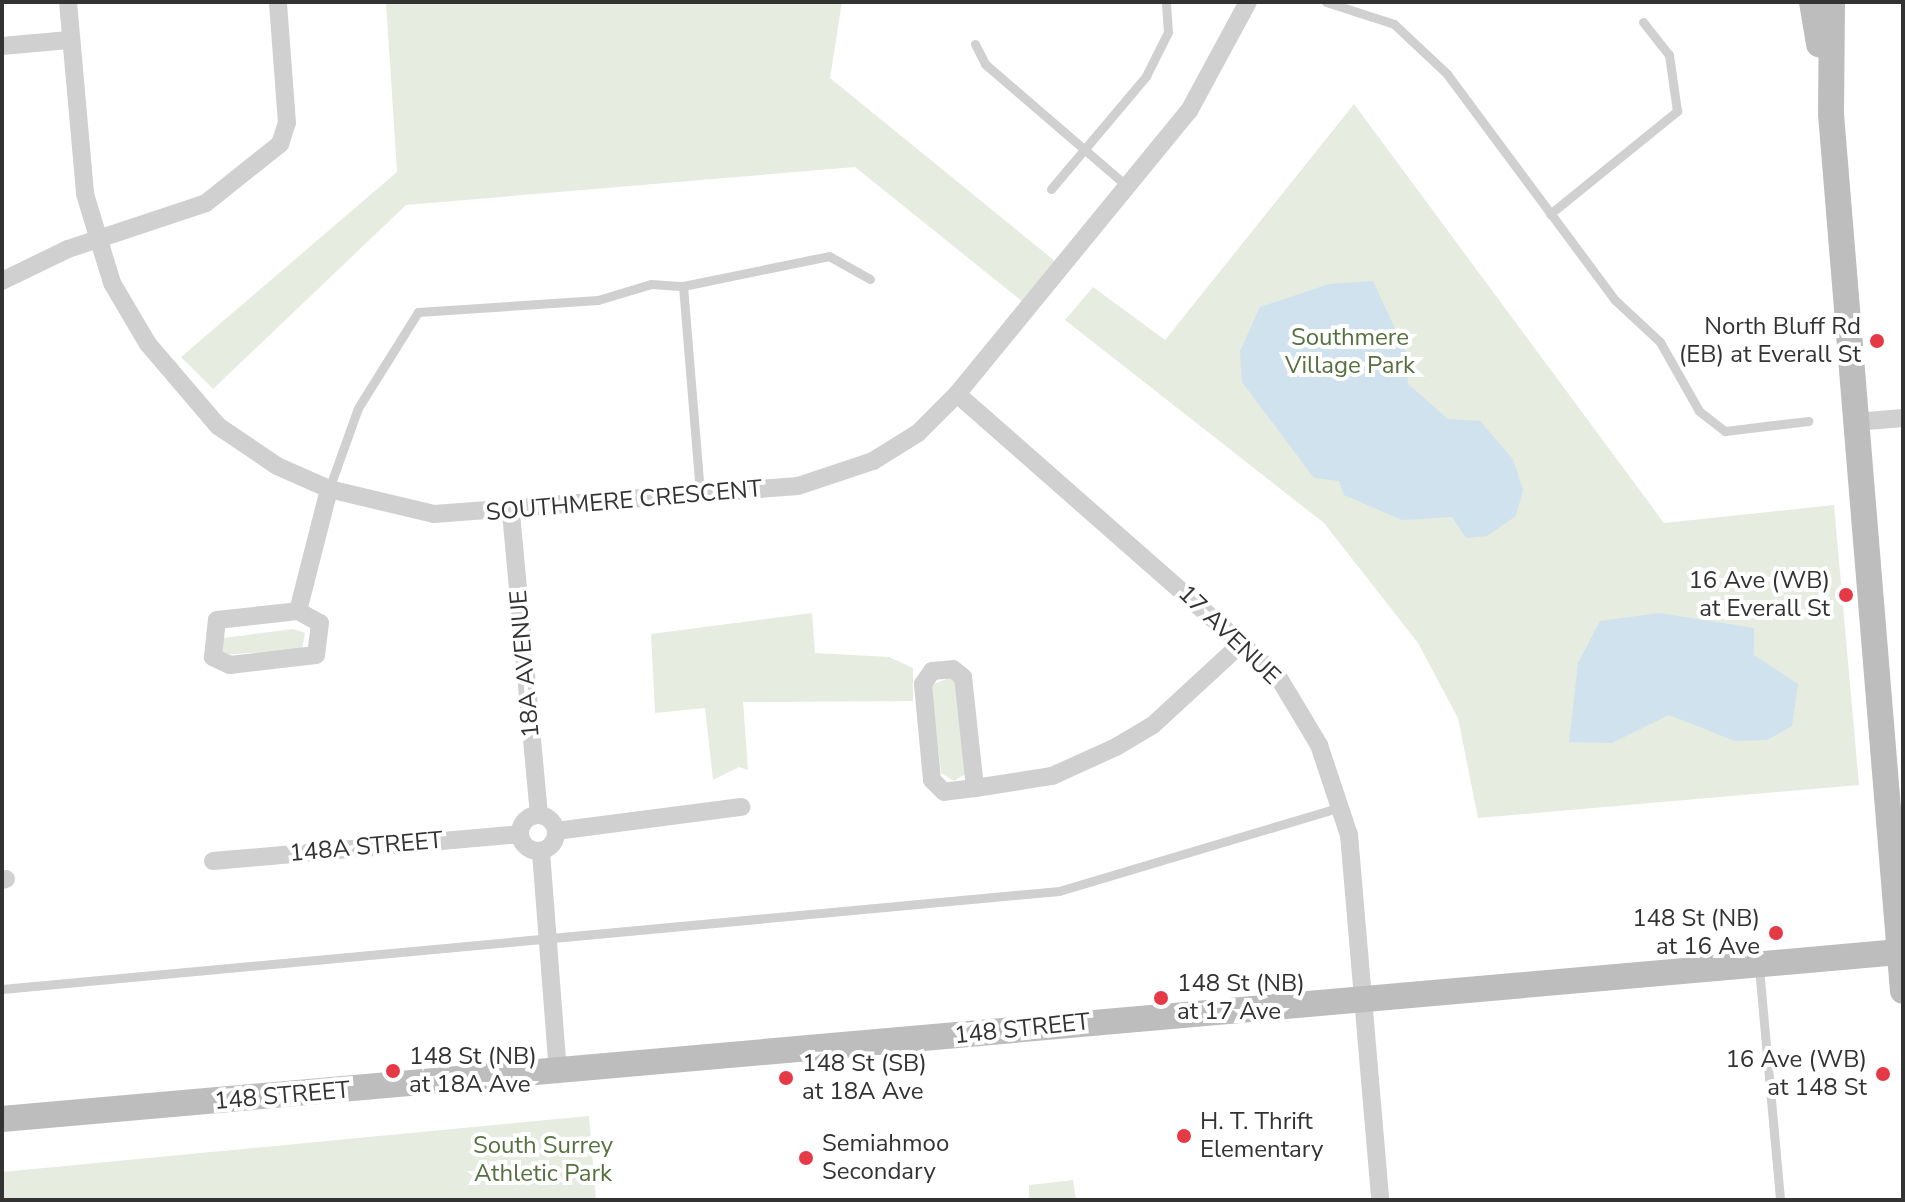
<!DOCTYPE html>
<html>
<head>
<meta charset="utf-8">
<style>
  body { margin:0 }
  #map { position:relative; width:1905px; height:1202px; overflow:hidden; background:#fff; font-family:"Nunito Sans",sans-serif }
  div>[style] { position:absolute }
  .green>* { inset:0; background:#e6ecdf }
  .water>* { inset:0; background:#cfe2ee }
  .service>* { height:9px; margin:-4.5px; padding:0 4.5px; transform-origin:4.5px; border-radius:4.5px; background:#d0d0d0 }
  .minor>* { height:18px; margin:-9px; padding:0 9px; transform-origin:9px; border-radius:9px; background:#d0d0d0 }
  .minor>.ring { margin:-9px; padding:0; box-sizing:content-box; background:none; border:18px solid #d0d0d0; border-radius:50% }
  .secondary>* { height:26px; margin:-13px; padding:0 13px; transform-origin:13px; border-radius:13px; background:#bdbdbd }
  .dots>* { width:22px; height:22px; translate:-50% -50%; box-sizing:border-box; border:4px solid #fff; border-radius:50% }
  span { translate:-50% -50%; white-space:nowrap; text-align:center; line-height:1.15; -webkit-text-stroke:8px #fff; paint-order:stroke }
  .poi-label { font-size:24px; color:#333 }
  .right { translate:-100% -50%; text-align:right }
  .left { translate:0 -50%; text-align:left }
  .park-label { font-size:24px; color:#56703f }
  .street-label { font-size:24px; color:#333 }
  .frame { position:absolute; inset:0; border:4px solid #333; pointer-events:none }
</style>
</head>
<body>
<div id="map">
  <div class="green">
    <i style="clip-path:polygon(386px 2px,842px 2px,830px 78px,1061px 266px,1028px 306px,855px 167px,406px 205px,213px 389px,181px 357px,397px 172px)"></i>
    <i style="clip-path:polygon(1354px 104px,1664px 523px,1834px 505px,1859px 785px,1478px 818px,1458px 718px,1418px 643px,1324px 523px,1065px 320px,1093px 287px,1165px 340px)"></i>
    <i style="clip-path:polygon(812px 613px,815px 653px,889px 657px,913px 668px,913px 701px,743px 702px,748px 770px,739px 767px,713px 780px,705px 708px,655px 713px,651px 634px)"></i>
    <i style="clip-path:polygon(293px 629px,305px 633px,302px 649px,223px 655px,223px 638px)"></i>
    <i style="clip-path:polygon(955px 676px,966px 774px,954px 781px,941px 773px,931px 685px)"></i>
    <i style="clip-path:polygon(589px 1116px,596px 1200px,2px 1200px,2px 1172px)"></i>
    <i style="clip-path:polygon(1073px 1180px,1076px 1200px,1029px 1200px,1029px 1185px)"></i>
  </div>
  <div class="water">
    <i style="clip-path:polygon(1373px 281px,1406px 352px,1408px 384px,1448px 419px,1480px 421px,1513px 459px,1523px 490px,1516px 516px,1487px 536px,1466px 538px,1452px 517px,1402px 520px,1344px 495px,1339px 481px,1314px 478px,1242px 382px,1240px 351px,1260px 307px,1329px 284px)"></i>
    <i style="clip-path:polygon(1660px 613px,1754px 628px,1754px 655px,1798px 684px,1792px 726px,1767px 740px,1735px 741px,1669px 715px,1612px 743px,1569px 742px,1578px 663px,1600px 621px)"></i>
  </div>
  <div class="service">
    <i style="left:1326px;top:2px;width:71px;rotate:17.9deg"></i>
    <i style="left:1394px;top:24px;width:73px;rotate:43.3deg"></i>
    <i style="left:1447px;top:74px;width:282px;rotate:53.4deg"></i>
    <i style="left:1615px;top:300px;width:62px;rotate:43deg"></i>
    <i style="left:1660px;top:342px;width:79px;rotate:60.5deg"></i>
    <i style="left:1699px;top:411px;width:33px;rotate:38deg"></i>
    <i style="left:1725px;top:431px;width:84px;rotate:-6.9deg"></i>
    <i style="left:975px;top:44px;width:22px;rotate:63deg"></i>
    <i style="left:985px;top:64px;width:187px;rotate:40.7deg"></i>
    <i style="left:1051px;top:189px;width:148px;rotate:-49.9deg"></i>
    <i style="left:1146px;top:76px;width:49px;rotate:-63.4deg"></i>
    <i style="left:1168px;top:32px;width:30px;rotate:-94deg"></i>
    <i style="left:1550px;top:214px;width:164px;rotate:-39deg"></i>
    <i style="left:1677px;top:111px;width:57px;rotate:-98.1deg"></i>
    <i style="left:1669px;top:55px;width:42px;rotate:-128.2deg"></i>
    <i style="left:683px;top:286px;width:209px;rotate:85.3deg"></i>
    <i style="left:329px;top:489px;width:86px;rotate:-70.3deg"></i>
    <i style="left:358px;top:408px;width:113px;rotate:-58deg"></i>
    <i style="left:418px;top:312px;width:180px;rotate:-3.8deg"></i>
    <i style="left:598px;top:300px;width:55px;rotate:-16.8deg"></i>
    <i style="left:651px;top:284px;width:32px;rotate:4deg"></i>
    <i style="left:683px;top:286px;width:149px;rotate:-11.6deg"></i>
    <i style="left:829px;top:256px;width:47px;rotate:29.3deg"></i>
    <i style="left:1759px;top:968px;width:233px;rotate:84.8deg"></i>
    <i style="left:2px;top:989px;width:1062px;rotate:-5.3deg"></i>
    <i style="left:1059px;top:891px;width:294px;rotate:-16.6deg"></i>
  </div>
  <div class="minor">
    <i style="left:68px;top:2px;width:193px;rotate:84.9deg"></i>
    <i style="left:85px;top:194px;width:93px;rotate:73.1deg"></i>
    <i style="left:112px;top:283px;width:71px;rotate:59.5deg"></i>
    <i style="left:148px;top:344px;width:108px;rotate:49.5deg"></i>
    <i style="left:218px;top:426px;width:71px;rotate:34.1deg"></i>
    <i style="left:277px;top:466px;width:57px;rotate:23.9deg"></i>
    <i style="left:329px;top:489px;width:108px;rotate:13.4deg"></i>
    <i style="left:434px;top:514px;width:365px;rotate:-4.4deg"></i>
    <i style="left:798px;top:486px;width:79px;rotate:-18.4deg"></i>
    <i style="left:873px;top:461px;width:53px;rotate:-31.9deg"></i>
    <i style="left:918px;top:433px;width:55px;rotate:-45deg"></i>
    <i style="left:957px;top:394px;width:366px;rotate:-50.7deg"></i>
    <i style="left:1189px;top:111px;width:124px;rotate:-61.6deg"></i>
    <i style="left:2px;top:46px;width:67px;rotate:-5.1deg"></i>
    <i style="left:2px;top:281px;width:73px;rotate:-25.9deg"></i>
    <i style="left:68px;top:249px;width:145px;rotate:-18.4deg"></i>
    <i style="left:206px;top:203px;width:95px;rotate:-38.6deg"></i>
    <i style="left:280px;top:144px;width:22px;rotate:-72deg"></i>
    <i style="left:287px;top:123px;width:121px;rotate:-94.3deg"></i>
    <i style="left:957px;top:394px;width:426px;rotate:41.3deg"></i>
    <i style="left:1277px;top:675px;width:82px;rotate:59deg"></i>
    <i style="left:1319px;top:745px;width:95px;rotate:71.6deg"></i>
    <i style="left:1349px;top:835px;width:366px;rotate:85.1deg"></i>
    <i style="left:1855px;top:422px;width:48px;rotate:-4.8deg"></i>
    <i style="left:511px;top:513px;width:303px;rotate:84.7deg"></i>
    <i style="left:298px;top:611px;width:25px;rotate:29deg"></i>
    <i style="left:320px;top:623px;width:32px;rotate:97deg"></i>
    <i style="left:316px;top:655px;width:87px;rotate:173.4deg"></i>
    <i style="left:230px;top:665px;width:19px;rotate:-155deg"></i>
    <i style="left:213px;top:657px;width:37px;rotate:-84deg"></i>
    <i style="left:217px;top:620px;width:81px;rotate:-6.3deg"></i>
    <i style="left:298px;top:611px;width:126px;rotate:-75.7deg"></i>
    <i style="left:953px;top:669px;width:13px;rotate:39deg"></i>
    <i style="left:963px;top:677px;width:112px;rotate:83.8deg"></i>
    <i style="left:975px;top:788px;width:31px;rotate:173deg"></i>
    <i style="left:944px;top:792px;width:17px;rotate:-135deg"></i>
    <i style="left:932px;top:780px;width:96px;rotate:-95.4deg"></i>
    <i style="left:923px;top:684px;width:16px;rotate:-55deg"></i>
    <i style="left:932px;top:671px;width:21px;rotate:-5deg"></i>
    <i style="left:975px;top:788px;width:78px;rotate:-8.9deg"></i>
    <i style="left:1052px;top:776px;width:70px;rotate:-24.4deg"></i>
    <i style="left:1116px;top:747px;width:43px;rotate:-30.7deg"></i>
    <i style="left:1153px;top:725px;width:122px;rotate:-42.7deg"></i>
    <i class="ring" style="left:520px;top:815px;width:18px;height:18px"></i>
    <i style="left:556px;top:831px;width:187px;rotate:-7.4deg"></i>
    <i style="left:541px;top:852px;width:223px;rotate:85.6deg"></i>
    <i style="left:213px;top:861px;width:308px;rotate:-5deg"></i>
    <i style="left:2px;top:880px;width:4px;rotate:-14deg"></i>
  </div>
  <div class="secondary">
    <i style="left:1812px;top:2px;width:43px;rotate:80.5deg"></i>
    <i style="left:1832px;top:2px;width:112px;rotate:90.5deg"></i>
    <i style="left:1831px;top:114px;width:880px;rotate:85.31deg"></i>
    <i style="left:2px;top:1119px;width:1904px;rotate:-5.03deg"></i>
  </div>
  <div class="dots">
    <i style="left:1877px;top:341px;background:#e63946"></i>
    <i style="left:1846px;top:595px;background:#e63946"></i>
    <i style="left:1776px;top:933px;background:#e63946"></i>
    <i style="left:1161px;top:998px;background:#e63946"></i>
    <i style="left:393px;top:1071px;background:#e63946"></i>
    <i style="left:1883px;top:1074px;background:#e63946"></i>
    <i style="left:786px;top:1078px;background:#e63946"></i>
    <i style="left:1184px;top:1136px;background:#e63946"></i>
    <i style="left:806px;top:1158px;background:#e63946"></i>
  </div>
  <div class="poi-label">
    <span class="right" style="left:1861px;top:341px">North Bluff Rd<br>(EB) at Everall St</span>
    <span class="right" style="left:1830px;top:595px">16 Ave (WB)<br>at Everall St</span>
    <span class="right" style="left:1760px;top:933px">148 St (NB)<br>at 16 Ave</span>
    <span class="left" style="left:1177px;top:998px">148 St (NB)<br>at 17 Ave</span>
    <span class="left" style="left:409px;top:1071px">148 St (NB)<br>at 18A Ave</span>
    <span class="right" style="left:1867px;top:1074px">16 Ave (WB)<br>at 148 St</span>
    <span class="left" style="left:802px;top:1078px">148 St (SB)<br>at 18A Ave</span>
    <span class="left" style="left:1200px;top:1136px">H. T. Thrift<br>Elementary</span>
    <span class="left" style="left:822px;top:1158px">Semiahmoo<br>Secondary</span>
  </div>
  <div class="park-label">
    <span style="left:1350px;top:352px">Southmere<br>Village Park</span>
    <span style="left:543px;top:1160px">South Surrey<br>Athletic Park</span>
  </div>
  <div class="street-label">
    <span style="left:624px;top:501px;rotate:-5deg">SOUTHMERE CRESCENT</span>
    <span style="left:1229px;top:635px;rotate:44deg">17 AVENUE</span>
    <span style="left:525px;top:664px;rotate:-95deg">18A AVENUE</span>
    <span style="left:366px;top:847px;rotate:-5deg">148A STREET</span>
    <span style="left:1022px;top:1029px;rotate:-6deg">148 STREET</span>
    <span style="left:282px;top:1096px;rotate:-5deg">148 STREET</span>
  </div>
  <div class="frame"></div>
</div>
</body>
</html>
